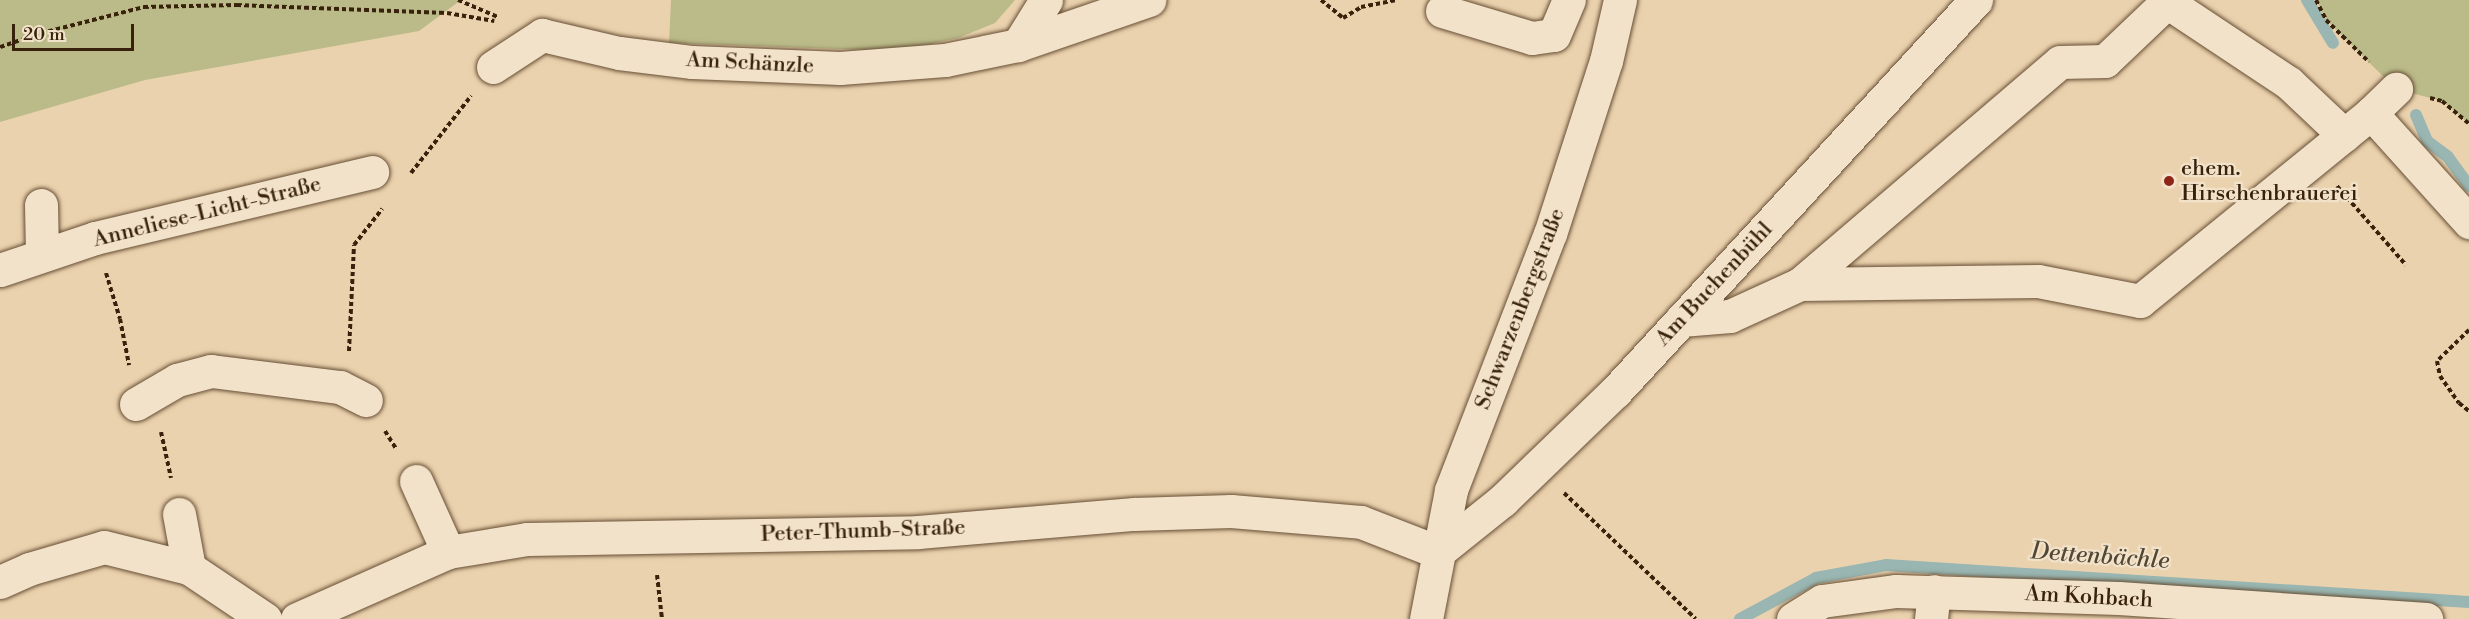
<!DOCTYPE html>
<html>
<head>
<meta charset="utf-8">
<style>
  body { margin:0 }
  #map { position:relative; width:2469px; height:619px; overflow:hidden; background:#ebd2ae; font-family:"Libre Bodoni",serif }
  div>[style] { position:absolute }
  .green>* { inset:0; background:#babb89 }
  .stream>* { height:12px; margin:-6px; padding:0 6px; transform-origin:6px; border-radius:6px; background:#99b6b2 }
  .path>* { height:4px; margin-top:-2px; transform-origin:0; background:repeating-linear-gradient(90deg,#39220b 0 4.5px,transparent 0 7.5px) }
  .roads { filter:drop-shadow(0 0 2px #664e34) drop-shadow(0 0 2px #664e34) }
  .minor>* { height:33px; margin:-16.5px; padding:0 16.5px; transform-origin:16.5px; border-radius:16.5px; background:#f2e2ca }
  .dots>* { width:16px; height:16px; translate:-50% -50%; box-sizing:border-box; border:3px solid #f2e2ca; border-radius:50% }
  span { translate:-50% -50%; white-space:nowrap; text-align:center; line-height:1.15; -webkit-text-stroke:4.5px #f2e2ca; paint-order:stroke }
  .street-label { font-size:22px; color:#39220b }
  .poi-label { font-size:22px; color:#39220b }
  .left { translate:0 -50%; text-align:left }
  .water-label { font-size:24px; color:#514735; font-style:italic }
  .scale { position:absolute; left:12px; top:24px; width:122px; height:27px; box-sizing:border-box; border:3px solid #39220b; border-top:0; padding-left:8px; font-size:18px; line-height:21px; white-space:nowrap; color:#39220b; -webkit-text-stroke:4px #f2e2ca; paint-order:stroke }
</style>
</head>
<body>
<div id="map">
  <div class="green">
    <i style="clip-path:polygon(0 0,461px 0,419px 31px,145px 80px,0 122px)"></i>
    <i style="clip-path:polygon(671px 0,1015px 0,995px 23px,958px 38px,898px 51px,669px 43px)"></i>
    <i style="clip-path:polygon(2316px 0,2469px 0,2469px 124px,2442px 101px,2396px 89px,2326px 20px)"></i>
  </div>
  <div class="stream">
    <i style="left:2307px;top:0;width:50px;rotate:58.8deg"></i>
    <i style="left:2416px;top:115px;width:28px;rotate:67deg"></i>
    <i style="left:2427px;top:141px;width:26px;rotate:37deg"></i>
    <i style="left:2448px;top:157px;width:36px;rotate:54deg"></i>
    <i style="left:1740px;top:619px;width:86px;rotate:-28.3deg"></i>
    <i style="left:1816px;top:578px;width:71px;rotate:-10.5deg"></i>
    <i style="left:1886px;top:565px;width:584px;rotate:3.63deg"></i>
  </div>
  <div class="path">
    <i style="left:458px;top:0;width:43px;rotate:23deg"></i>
    <i style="left:1321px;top:0;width:28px;rotate:39deg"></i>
    <i style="left:1343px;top:18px;width:21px;rotate:-31deg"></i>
    <i style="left:1361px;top:7px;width:36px;rotate:-11deg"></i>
    <i style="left:2316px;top:0;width:22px;rotate:63deg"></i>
    <i style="left:2326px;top:20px;width:60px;rotate:44.3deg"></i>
    <i style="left:0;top:47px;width:36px;rotate:-19deg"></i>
    <i style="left:34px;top:35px;width:114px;rotate:-14.3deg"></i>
    <i style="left:144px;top:7px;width:93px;rotate:-1.2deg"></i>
    <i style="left:237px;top:5px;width:210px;rotate:2.2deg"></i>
    <i style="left:447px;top:13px;width:48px;rotate:9.7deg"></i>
    <i style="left:2430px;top:98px;width:12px;rotate:14deg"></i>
    <i style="left:2442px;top:101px;width:35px;rotate:40deg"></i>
    <i style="left:411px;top:173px;width:98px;rotate:-52.1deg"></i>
    <i style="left:2337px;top:186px;width:105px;rotate:48.9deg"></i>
    <i style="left:106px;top:273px;width:48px;rotate:73.1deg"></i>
    <i style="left:120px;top:319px;width:47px;rotate:78.9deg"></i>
    <i style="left:2469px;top:330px;width:45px;rotate:135.9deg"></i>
    <i style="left:2437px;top:361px;width:15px;rotate:79deg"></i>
    <i style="left:2440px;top:376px;width:33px;rotate:55deg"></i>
    <i style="left:2459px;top:403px;width:13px;rotate:39deg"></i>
    <i style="left:349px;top:351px;width:106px;rotate:-87.3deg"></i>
    <i style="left:354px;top:245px;width:46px;rotate:-52.1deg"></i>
    <i style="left:385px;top:431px;width:22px;rotate:58deg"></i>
    <i style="left:161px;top:432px;width:47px;rotate:77.7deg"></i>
    <i style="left:1564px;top:493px;width:182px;rotate:43.7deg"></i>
    <i style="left:657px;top:575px;width:44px;rotate:83.5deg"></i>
  </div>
  <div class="roads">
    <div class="minor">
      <i style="left:1442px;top:11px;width:94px;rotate:16.7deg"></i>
      <i style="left:1532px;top:38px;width:22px;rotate:-8deg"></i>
      <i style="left:1554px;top:35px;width:38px;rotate:-67deg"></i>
      <i style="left:1018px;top:45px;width:53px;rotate:-58.1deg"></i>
      <i style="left:493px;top:67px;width:59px;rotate:-33.1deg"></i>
      <i style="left:542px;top:35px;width:79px;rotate:13.2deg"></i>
      <i style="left:619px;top:53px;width:74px;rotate:7deg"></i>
      <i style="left:692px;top:62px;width:148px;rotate:2.3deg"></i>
      <i style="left:840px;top:68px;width:105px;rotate:-4.4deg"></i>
      <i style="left:945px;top:60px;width:75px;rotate:-11.6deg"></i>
      <i style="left:1018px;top:45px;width:139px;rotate:-19deg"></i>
      <i style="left:2371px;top:113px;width:147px;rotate:48deg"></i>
      <i style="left:41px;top:205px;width:49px;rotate:88.8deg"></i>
      <i style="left:0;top:270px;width:100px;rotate:-18.6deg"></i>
      <i style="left:95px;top:238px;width:285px;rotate:-13.4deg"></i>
      <i style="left:1800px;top:284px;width:342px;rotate:-40.5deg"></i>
      <i style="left:2060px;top:62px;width:45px;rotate:-1.3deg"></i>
      <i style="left:2105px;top:61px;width:86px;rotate:-43.6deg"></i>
      <i style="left:2167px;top:2px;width:146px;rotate:33.6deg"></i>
      <i style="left:2289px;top:83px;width:76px;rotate:43.4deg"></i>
      <i style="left:1681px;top:320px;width:49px;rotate:-4.7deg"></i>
      <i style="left:1730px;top:316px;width:77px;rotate:-24.6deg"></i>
      <i style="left:1800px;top:284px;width:238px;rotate:-0.7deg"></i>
      <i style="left:2038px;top:281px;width:104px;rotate:11.1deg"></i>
      <i style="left:2140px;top:301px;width:298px;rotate:-39.1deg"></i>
      <i style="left:2371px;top:113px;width:35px;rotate:-44deg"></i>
      <i style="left:136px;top:404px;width:48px;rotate:-30.3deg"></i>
      <i style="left:177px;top:380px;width:35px;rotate:-15deg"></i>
      <i style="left:211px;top:371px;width:130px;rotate:7.1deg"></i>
      <i style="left:340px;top:387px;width:29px;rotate:27deg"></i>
      <i style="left:416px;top:481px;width:78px;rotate:65.7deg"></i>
      <i style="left:179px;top:514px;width:55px;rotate:79.5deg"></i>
      <i style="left:1438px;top:552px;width:83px;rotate:-38.7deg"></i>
      <i style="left:1503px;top:500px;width:156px;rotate:-44deg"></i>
      <i style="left:1615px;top:392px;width:533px;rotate:-47.36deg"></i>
      <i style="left:0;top:582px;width:32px;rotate:-24deg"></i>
      <i style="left:29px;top:569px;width:78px;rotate:-16.3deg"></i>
      <i style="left:104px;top:547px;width:88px;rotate:13.9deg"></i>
      <i style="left:189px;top:568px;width:92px;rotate:33.9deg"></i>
      <i style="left:297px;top:619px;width:165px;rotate:-23.9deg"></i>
      <i style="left:448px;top:552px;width:80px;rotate:-9.3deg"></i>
      <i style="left:527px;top:539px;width:391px;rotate:-1deg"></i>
      <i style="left:918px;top:532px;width:217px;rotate:-4.8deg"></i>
      <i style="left:1134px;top:514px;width:97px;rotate:-1.8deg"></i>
      <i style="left:1231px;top:511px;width:130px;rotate:4.8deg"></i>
      <i style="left:1361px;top:522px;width:83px;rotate:21.3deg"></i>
      <i style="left:1426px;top:619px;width:131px;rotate:-79deg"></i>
      <i style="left:1451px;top:490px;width:274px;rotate:-68.9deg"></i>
      <i style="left:1550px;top:234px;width:182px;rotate:-72.1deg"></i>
      <i style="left:1606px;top:61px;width:63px;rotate:-77.1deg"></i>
      <i style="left:1793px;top:619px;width:34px;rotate:-32deg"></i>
      <i style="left:1822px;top:601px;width:75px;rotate:-7.7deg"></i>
      <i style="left:1896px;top:591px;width:223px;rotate:1.8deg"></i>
      <i style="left:2119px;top:598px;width:308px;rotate:3.9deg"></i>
      <i style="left:1931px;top:619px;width:28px;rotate:-84deg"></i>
    </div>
  </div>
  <div class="dots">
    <i style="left:2169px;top:181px;background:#8f2418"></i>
  </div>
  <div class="street-label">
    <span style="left:750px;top:63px;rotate:3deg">Am Schänzle</span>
    <span style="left:207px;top:212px;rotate:-14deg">Anneliese-Licht-Straße</span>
    <span style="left:1714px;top:284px;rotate:-47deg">Am Buchenbühl</span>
    <span style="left:1520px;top:309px;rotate:-69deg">Schwarzenbergstraße</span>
    <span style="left:863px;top:531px;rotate:-2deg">Peter-Thumb-Straße</span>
    <span style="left:2089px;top:597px;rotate:3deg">Am Kohbach</span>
  </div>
  <div class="poi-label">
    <span class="left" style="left:2181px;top:181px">ehem.<br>Hirschenbrauerei</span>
  </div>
  <div class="water-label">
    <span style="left:2100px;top:557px;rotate:4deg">Dettenbächle</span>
  </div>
  <div class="scale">20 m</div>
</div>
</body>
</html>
